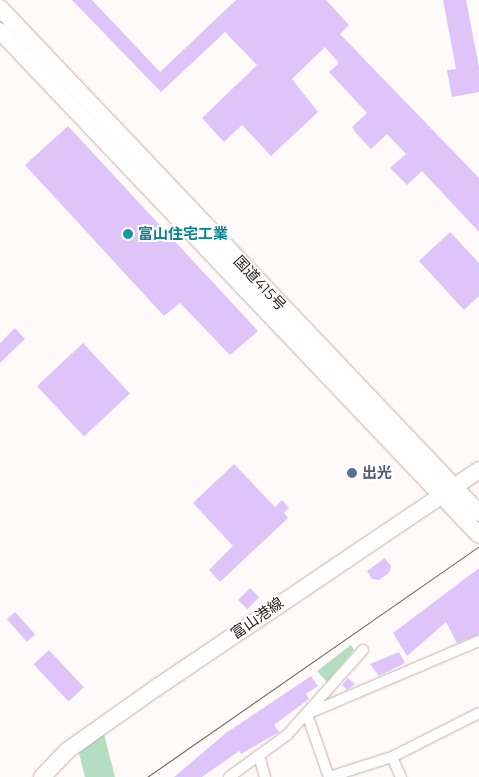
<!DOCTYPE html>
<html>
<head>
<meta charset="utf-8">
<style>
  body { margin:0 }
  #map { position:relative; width:479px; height:777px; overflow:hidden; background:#fefaf9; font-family:Montserrat,"Noto Sans JP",sans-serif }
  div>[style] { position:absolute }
  .green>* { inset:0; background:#b5ddc2 }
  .building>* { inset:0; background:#dfc4f9; transform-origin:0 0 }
  .roads { filter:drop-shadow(0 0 1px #c3afa8) drop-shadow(0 0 1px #c3afa8) }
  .minor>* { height:10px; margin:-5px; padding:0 5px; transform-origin:5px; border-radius:5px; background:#fff }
  .primary>* { height:16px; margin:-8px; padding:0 8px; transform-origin:8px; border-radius:8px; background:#fff }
  .trunk>* { height:16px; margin:-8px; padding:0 8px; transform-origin:8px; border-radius:8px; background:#fff }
  .tram>* { height:1px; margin:-0.5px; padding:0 0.5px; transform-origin:0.5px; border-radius:0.5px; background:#6d6764 }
  .dots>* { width:14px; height:14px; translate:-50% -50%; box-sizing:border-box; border:2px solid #fff; border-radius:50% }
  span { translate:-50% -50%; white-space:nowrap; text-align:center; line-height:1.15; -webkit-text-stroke:4px #fff; paint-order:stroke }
  .culture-label { font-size:15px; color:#0d838f; font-weight:700 }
  .left { translate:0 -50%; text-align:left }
  .street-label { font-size:15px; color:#251e1b }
  .service-label { font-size:15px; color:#4e5e75; font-weight:700 }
</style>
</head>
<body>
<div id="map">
  <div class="green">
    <i style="clip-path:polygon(351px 645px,354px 650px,327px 682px,317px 671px)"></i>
    <i style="clip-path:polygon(104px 734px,115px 777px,85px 777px,79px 753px)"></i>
  </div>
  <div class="building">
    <i style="clip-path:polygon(72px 0,92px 0,160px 72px,236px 0,326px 0,349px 25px,340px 34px,479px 178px,479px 232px,422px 171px,407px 185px,390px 168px,406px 154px,387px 134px,371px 149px,356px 133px,352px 127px,367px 113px,329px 72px,339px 63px,325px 47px,292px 79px,318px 112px,271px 156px,242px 125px,224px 142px,202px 118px,257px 65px,225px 32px,161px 92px)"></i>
    <i style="clip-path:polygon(443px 0,466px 0,479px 67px,479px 92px,452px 97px,447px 70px,456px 69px)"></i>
    <i style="clip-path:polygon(68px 126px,258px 331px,230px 355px,180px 303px,164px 316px,25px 165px)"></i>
    <i style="clip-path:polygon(450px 232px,479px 263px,479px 296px,464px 310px,419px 261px)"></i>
    <i style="clip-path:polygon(15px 328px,25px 339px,0 363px,0 343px)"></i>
    <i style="left:83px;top:343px;width:69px;height:63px;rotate:47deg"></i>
    <i style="clip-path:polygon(234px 464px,275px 507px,282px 500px,289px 508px,284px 513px,288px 518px,220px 582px,209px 570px,233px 546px,193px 503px)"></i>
    <i style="clip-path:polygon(385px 558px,391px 566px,389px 573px,379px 580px,372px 579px,367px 571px)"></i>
    <i style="clip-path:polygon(479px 568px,479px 634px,457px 643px,446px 622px,407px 656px,393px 633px)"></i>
    <i style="left:250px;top:588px;width:13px;height:17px;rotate:45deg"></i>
    <i style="left:15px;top:612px;width:30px;height:11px;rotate:48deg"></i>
    <i style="left:49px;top:650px;width:51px;height:21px;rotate:47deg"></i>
    <i style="clip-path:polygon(399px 652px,405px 663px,379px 676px,370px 664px)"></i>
    <i style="clip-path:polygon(311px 676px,318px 686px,306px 694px,309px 699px,274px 725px,279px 732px,241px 754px,239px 751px,202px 777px,174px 777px,226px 733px)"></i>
    <i style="clip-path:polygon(348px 678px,355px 684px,347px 690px,342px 685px)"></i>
  </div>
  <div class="roads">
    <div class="minor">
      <i style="left:307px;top:714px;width:187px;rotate:-23deg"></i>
      <i style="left:307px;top:714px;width:67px;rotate:70.8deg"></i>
      <i style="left:259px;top:755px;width:23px;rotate:75deg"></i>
      <i style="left:392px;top:757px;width:97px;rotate:-26.8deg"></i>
      <i style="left:229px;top:777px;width:72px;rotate:-35.9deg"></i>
      <i style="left:287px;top:735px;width:114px;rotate:-48.2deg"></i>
      <i style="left:329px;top:777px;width:66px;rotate:-17.6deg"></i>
      <i style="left:392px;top:757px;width:22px;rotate:66deg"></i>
    </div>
    <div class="primary">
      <i style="left:42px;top:777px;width:37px;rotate:-46deg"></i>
      <i style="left:68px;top:750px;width:108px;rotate:-35.2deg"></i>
      <i style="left:156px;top:688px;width:390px;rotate:-34deg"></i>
    </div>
    <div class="trunk">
      <i style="left:0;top:8px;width:696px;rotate:46.51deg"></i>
      <i style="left:0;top:31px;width:695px;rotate:46.46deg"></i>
    </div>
  </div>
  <div class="tram">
    <i style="left:147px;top:777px;width:404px;rotate:-34.8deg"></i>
  </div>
  <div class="dots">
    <i style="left:128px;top:234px;background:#0f9aa8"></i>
    <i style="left:352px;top:473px;background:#5c6f8a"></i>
  </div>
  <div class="culture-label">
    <span class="left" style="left:138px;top:234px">富山住宅工業</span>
  </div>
  <div class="street-label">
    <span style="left:260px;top:283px;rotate:47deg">国道415号</span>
    <span style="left:257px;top:618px;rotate:-35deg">富山港線</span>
  </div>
  <div class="service-label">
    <span class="left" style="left:362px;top:473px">出光</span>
  </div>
</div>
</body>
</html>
